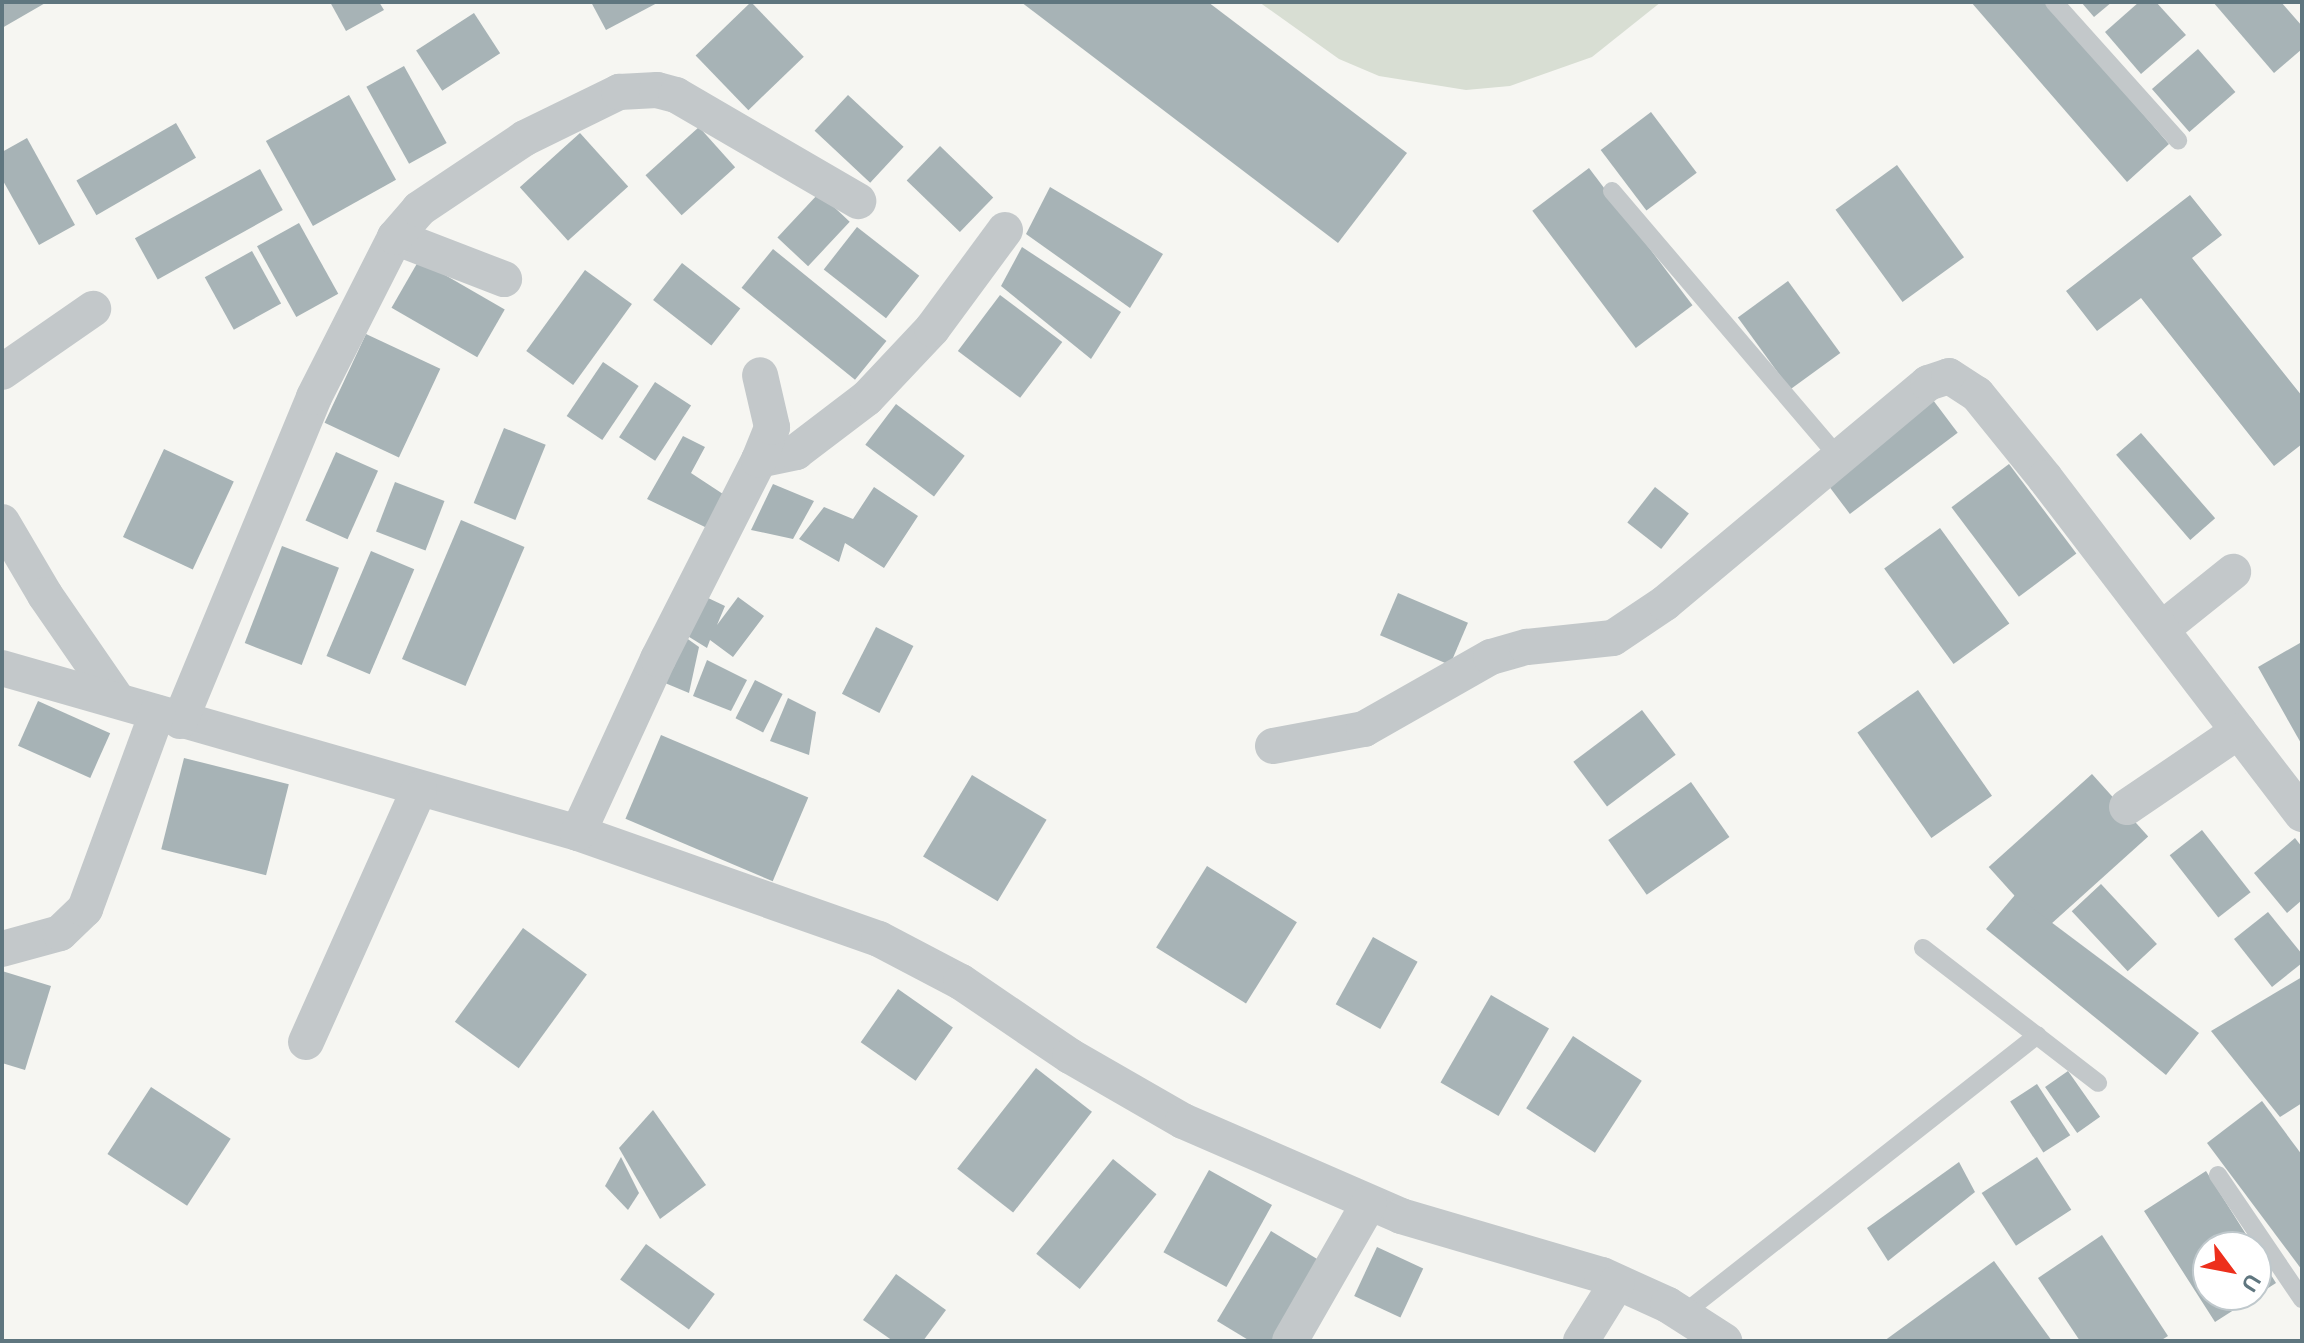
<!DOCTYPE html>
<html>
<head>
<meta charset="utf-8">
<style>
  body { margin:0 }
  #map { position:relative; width:2304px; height:1343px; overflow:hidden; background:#f6f6f2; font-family:Arial,sans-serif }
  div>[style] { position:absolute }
  .green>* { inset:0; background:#d8ded3 }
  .building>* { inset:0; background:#a7b3b6; transform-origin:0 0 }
  .service>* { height:18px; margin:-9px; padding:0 9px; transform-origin:9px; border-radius:9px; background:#c3c8ca }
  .minor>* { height:36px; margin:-18px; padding:0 18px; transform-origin:18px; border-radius:18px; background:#c3c8ca }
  span { translate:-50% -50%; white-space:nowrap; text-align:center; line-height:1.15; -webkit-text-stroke:8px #fff; paint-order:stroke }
  .frame { position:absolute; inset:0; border:4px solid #5f767f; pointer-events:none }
  .north { position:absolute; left:2192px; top:1231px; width:80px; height:80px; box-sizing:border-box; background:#fff; border:2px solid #bfc8cc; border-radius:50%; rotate:122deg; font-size:22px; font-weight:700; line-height:32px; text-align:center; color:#5f767f }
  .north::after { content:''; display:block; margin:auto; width:28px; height:36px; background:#ed2f1c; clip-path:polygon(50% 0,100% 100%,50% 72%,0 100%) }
</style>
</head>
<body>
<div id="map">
  <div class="green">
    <i style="clip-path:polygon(1259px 2px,1661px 2px,1592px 57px,1510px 86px,1466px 90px,1379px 76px,1339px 59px)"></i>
  </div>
  <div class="building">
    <i style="clip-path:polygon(2px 2px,47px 2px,2px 28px)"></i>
    <i style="clip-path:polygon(330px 2px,379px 2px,384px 10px,346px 31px)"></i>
    <i style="clip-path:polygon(591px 2px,659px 2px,606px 30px)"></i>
    <i style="left:751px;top:2px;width:76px;height:77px;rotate:46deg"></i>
    <i style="clip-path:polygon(1021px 2px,1208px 2px,1407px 153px,1338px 243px)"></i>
    <i style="clip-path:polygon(1971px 2px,2046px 2px,2169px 144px,2127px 182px)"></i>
    <i style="clip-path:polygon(2081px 2px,2112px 2px,2094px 17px)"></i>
    <i style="clip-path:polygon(2139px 2px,2156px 2px,2186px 35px,2141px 74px,2105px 32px)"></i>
    <i style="clip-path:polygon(2213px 2px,2281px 2px,2302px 26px,2302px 49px,2274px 73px)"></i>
    <i style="left:474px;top:13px;width:48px;height:69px;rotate:57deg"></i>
    <i style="left:2198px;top:49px;width:57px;height:61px;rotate:49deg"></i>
    <i style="left:404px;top:66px;width:88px;height:43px;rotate:61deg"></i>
    <i style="left:349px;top:95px;width:97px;height:95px;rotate:61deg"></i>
    <i style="left:848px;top:95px;width:76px;height:49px;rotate:43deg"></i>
    <i style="left:1651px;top:112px;width:76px;height:63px;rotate:53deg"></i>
    <i style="left:176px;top:123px;width:40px;height:115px;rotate:60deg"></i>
    <i style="left:699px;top:127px;width:54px;height:72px;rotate:48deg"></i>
    <i style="left:580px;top:133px;width:72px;height:81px;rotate:48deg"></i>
    <i style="clip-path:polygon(27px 138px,75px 225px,39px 245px,2px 179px,2px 152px)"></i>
    <i style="left:940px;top:146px;width:74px;height:48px;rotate:44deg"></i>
    <i style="left:1897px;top:165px;width:114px;height:76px;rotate:54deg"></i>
    <i style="left:1589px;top:168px;width:172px;height:71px;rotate:53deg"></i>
    <i style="left:260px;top:169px;width:47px;height:143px;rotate:61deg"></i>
    <i style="clip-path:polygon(1050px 187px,1163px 254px,1130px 308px,1026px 234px)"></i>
    <i style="left:819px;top:193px;width:42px;height:61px;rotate:43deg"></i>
    <i style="clip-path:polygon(2190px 195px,2222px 235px,2192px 258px,2302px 396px,2302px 444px,2274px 466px,2141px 298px,2097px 331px,2066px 291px)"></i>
    <i style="left:299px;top:223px;width:81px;height:48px;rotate:61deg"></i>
    <i style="left:857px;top:227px;width:79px;height:54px;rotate:38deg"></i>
    <i style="clip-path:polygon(1022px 247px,1121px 312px,1091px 359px,1001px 286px)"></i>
    <i style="left:773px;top:249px;width:146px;height:50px;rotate:39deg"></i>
    <i style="left:252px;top:251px;width:60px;height:54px;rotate:61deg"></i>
    <i style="left:419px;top:260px;width:99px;height:55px;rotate:30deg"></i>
    <i style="left:682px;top:263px;width:74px;height:47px;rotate:38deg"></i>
    <i style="left:585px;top:270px;width:58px;height:100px;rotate:36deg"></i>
    <i style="left:1788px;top:281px;width:89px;height:62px;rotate:54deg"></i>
    <i style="left:1000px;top:295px;width:78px;height:70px;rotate:37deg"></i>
    <i style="left:366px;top:334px;width:82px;height:98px;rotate:25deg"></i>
    <i style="left:603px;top:362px;width:43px;height:65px;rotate:34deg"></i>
    <i style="left:655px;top:382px;width:43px;height:66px;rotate:33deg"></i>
    <i style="left:1930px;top:396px;width:46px;height:135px;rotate:53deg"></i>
    <i style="left:896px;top:404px;width:86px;height:51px;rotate:37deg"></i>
    <i style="left:504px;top:428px;width:45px;height:81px;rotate:22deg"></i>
    <i style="left:2141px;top:433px;width:113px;height:33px;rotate:49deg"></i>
    <i style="clip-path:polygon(683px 436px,705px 447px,691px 473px,726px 496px,707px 528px,647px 499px)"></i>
    <i style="left:164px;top:449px;width:77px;height:97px;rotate:25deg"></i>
    <i style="left:336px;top:452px;width:46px;height:75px;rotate:24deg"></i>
    <i style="left:2009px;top:464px;width:112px;height:72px;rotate:53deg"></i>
    <i style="left:395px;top:482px;width:53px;height:53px;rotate:21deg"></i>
    <i style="clip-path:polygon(773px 484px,814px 501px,793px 539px,751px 530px)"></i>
    <i style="clip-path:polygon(874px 487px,918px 516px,884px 568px,845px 543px,839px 562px,799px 539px,824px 507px,853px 519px)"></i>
    <i style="left:1655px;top:487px;width:43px;height:45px;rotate:38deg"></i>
    <i style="left:461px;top:520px;width:69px;height:151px;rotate:23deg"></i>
    <i style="left:1940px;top:528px;width:118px;height:69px;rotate:54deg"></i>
    <i style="left:282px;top:546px;width:61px;height:104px;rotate:21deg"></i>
    <i style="left:371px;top:551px;width:47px;height:114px;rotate:23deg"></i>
    <i style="left:1398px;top:593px;width:76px;height:46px;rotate:23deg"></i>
    <i style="clip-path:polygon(706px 597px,725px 606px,717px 625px,738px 597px,764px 616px,733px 657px,710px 640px,707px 648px,686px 635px)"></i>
    <i style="left:876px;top:627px;width:42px;height:75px;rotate:27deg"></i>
    <i style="clip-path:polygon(685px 637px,699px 647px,689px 693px,665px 683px)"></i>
    <i style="clip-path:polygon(2300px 643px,2302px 646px,2302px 745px,2258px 667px)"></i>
    <i style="clip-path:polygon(707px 660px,747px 680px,731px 711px,693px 696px)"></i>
    <i style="left:755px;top:680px;width:31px;height:43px;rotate:27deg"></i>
    <i style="left:1918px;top:690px;width:129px;height:74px;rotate:55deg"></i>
    <i style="clip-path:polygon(788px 698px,816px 712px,809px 755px,770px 741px)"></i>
    <i style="left:38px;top:701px;width:79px;height:49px;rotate:24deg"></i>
    <i style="left:1642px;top:710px;width:56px;height:86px;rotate:53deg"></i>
    <i style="left:661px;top:735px;width:160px;height:91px;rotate:23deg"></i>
    <i style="left:184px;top:758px;width:108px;height:94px;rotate:14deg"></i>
    <i style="left:2092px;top:774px;width:84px;height:139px;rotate:48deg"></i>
    <i style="left:972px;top:775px;width:87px;height:95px;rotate:31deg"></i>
    <i style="left:1691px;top:782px;width:67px;height:101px;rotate:55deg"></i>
    <i style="left:2202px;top:830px;width:79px;height:41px;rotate:52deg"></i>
    <i style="clip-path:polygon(2295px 838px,2302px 847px,2302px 900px,2287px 913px,2254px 873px)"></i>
    <i style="left:1207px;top:866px;width:106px;height:96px;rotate:32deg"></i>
    <i style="left:2101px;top:884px;width:82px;height:40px;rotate:47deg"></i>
    <i style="clip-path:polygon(2015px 895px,2199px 1033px,2166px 1075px,1986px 929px)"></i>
    <i style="clip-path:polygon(2268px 912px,2302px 954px,2302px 963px,2272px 987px,2234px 939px)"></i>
    <i style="left:523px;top:928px;width:79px;height:116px;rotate:36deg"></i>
    <i style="left:1373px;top:937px;width:51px;height:77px;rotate:29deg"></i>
    <i style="clip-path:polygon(2px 971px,51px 986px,25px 1070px,2px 1063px)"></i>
    <i style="clip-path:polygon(2302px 977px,2302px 1103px,2280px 1117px,2211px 1031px)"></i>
    <i style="left:898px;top:989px;width:67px;height:65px;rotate:35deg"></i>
    <i style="left:1491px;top:995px;width:67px;height:101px;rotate:30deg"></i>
    <i style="left:1573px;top:1036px;width:82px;height:86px;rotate:33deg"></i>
    <i style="left:1036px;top:1068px;width:71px;height:128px;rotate:38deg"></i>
    <i style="left:2068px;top:1071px;width:56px;height:28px;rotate:55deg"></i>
    <i style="left:2037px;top:1084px;width:61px;height:32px;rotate:57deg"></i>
    <i style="left:151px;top:1087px;width:95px;height:80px;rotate:33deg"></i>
    <i style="clip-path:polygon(2262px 1101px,2302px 1155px,2302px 1270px,2207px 1143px)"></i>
    <i style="clip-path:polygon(653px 1110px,706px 1185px,660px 1219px,619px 1148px)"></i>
    <i style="clip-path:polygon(621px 1157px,639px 1193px,628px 1210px,605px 1186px)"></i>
    <i style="left:2037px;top:1157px;width:63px;height:66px;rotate:57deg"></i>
    <i style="left:1113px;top:1159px;width:56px;height:122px;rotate:39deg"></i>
    <i style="clip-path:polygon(1959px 1162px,1975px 1192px,1888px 1261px,1867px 1228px)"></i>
    <i style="left:1209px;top:1170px;width:72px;height:94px;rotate:29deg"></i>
    <i style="clip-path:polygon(2206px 1171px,2254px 1247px,2208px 1247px,2208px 1295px,2256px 1295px,2256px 1251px,2276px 1283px,2215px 1322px,2144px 1211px)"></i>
    <i style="clip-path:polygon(1271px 1231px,1327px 1265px,1282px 1341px,1250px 1341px,1217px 1321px)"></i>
    <i style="clip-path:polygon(2102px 1235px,2168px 1336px,2160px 1341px,2080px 1341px,2038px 1278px)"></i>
    <i style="left:646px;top:1244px;width:85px;height:44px;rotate:36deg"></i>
    <i style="left:1377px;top:1247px;width:51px;height:54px;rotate:25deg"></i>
    <i style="clip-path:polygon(1994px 1261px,2052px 1341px,1884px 1341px)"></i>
    <i style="clip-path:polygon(896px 1274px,946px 1310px,923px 1341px,893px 1341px,863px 1320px)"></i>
  </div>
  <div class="service">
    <i style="left:2054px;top:2px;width:186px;rotate:48.1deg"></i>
    <i style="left:1612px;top:191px;width:349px;rotate:49.6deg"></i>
    <i style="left:1923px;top:948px;width:221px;rotate:37.6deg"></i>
    <i style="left:2218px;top:1175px;width:150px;rotate:55.9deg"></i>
    <i style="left:1683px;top:1314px;width:451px;rotate:-38.2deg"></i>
  </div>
  <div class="minor">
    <i style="left:395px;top:237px;width:117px;rotate:21.1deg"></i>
    <i style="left:2px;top:372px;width:111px;rotate:-34.7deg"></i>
    <i style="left:759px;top:460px;width:38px;rotate:-12deg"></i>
    <i style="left:796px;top:452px;width:89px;rotate:-37.3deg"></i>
    <i style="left:867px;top:398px;width:95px;rotate:-46.7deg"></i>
    <i style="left:932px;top:329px;width:123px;rotate:-53.6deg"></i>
    <i style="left:2px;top:522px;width:85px;rotate:59.5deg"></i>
    <i style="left:45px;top:595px;width:125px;rotate:55.4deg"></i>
    <i style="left:2163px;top:628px;width:90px;rotate:-38.7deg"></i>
    <i style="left:2px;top:668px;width:599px;rotate:15.98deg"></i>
    <i style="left:578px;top:833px;width:319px;rotate:19.4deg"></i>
    <i style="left:879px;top:939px;width:93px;rotate:27.7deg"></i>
    <i style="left:961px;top:982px;width:132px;rotate:34.2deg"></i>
    <i style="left:1070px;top:1056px;width:130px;rotate:29.9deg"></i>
    <i style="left:1183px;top:1121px;width:238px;rotate:23.5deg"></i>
    <i style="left:1401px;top:1216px;width:209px;rotate:16.4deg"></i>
    <i style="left:1602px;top:1275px;width:72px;rotate:24.4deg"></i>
    <i style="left:1668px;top:1305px;width:67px;rotate:32.7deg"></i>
    <i style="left:180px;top:721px;width:351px;rotate:-67.5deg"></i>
    <i style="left:314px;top:397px;width:179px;rotate:-63.1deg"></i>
    <i style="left:395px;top:237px;width:37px;rotate:-49deg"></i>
    <i style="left:419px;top:209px;width:128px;rotate:-33.8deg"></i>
    <i style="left:525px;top:138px;width:105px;rotate:-26.1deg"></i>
    <i style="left:619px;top:92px;width:38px;rotate:-3deg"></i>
    <i style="left:657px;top:90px;width:20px;rotate:15deg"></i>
    <i style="left:676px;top:95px;width:211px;rotate:30.2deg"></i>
    <i style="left:1273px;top:746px;width:93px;rotate:-10.6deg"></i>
    <i style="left:1364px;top:729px;width:146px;rotate:-29.6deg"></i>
    <i style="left:1491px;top:657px;width:37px;rotate:-16deg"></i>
    <i style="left:1527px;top:647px;width:86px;rotate:-6deg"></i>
    <i style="left:1613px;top:638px;width:63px;rotate:-33.9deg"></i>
    <i style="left:1665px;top:603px;width:343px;rotate:-39.9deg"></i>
    <i style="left:1928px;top:383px;width:22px;rotate:-18deg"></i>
    <i style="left:1949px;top:376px;width:33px;rotate:33deg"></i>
    <i style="left:1977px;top:394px;width:108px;rotate:51deg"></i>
    <i style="left:2045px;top:478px;width:423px;rotate:52.6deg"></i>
    <i style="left:2127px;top:807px;width:135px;rotate:-34.2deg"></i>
    <i style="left:578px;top:833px;width:192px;rotate:-65.3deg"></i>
    <i style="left:658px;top:659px;width:223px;rotate:-63.1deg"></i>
    <i style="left:759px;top:460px;width:35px;rotate:-68deg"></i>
    <i style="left:772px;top:427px;width:53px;rotate:-103deg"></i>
    <i style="left:2px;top:949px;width:60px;rotate:-15.4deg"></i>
    <i style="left:60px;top:933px;width:35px;rotate:-44deg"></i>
    <i style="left:85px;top:909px;width:209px;rotate:-69.8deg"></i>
    <i style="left:306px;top:1042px;width:277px;rotate:-65.9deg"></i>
    <i style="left:1290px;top:1341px;width:159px;rotate:-60.2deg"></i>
    <i style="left:1581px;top:1341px;width:68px;rotate:-58.2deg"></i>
  </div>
  <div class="frame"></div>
  <div class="north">U</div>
</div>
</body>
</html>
